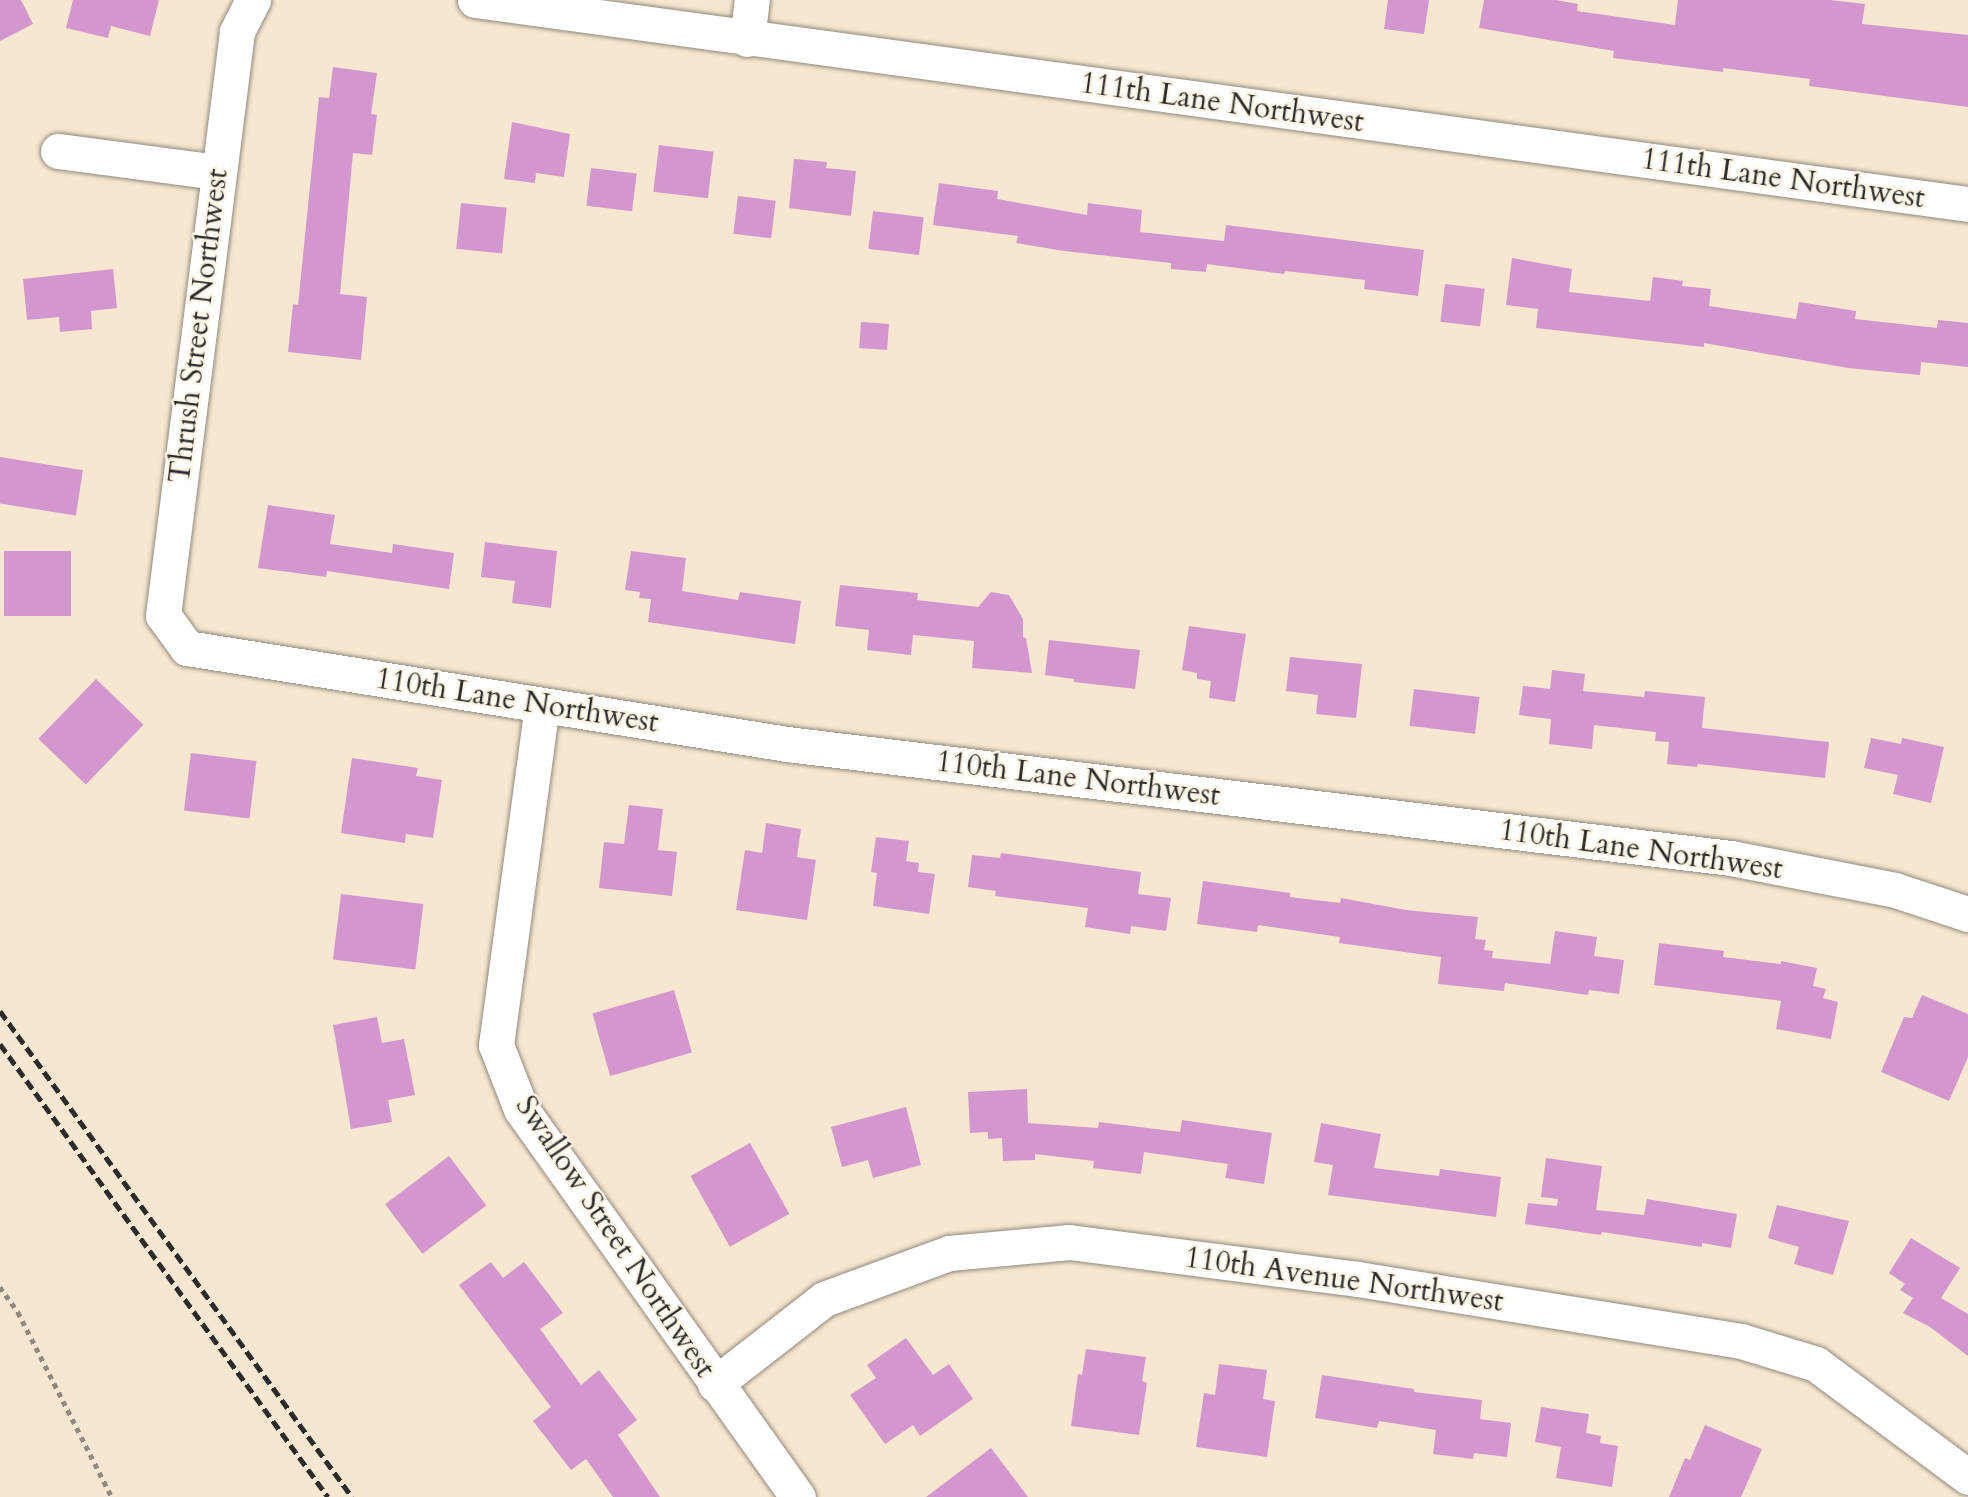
<!DOCTYPE html>
<html>
<head>
<meta charset="utf-8">
<style>
  body { margin:0 }
  #map { position:relative; width:1968px; height:1497px; overflow:hidden; background:#f7e7d0; font-family:Cardo,serif }
  div>[style] { position:absolute }
  .building>* { inset:0; background:#d496ce; transform-origin:0 0 }
  .path>* { height:4.5px; margin-top:-2.25px; transform-origin:0; background:repeating-linear-gradient(90deg,#91897e 0 5px,transparent 0 10px) }
  .roads { filter:drop-shadow(0 0 2px #91897e) drop-shadow(0 0 2px #91897e) }
  .minor>* { height:35px; margin:-17.5px; padding:0 17.5px; transform-origin:17.5px; border-radius:17.5px; background:#fff }
  .rail>* { height:5px; margin-top:-2.5px; transform-origin:0; background:repeating-linear-gradient(90deg,#2b2b2b 0 10px,transparent 0 15px) }
  span { translate:-50% -50%; white-space:nowrap; text-align:center; line-height:1.15; -webkit-text-stroke:5px #fcf5e5; paint-order:stroke }
  .street-label { font-size:30px; color:#2b2b2b }
</style>
</head>
<body>
<div id="map">
  <div class="building">
    <i style="clip-path:polygon(0 0,21px 0,33px 24px,0 41px)"></i>
    <i style="clip-path:polygon(73px 0,159px 0,150px 36px,111px 26px,108px 38px,66px 28px)"></i>
    <i style="clip-path:polygon(1388px 0,1429px 0,1424px 34px,1384px 29px)"></i>
    <i style="clip-path:polygon(1484px 0,1556px 0,1578px 4px,1577px 11px,1675px 25px,1678px 0,1830px 0,1865px 4px,1862px 24px,1968px 35px,1968px 107px,1809px 86px,1810px 79px,1723px 68px,1723px 72px,1613px 58px,1614px 51px,1479px 28px)"></i>
    <i style="clip-path:polygon(333px 67px,377px 73px,371px 114px,377px 115px,372px 155px,353px 153px,340px 294px,367px 297px,361px 360px,288px 352px,293px 304px,298px 305px,319px 97px,329px 98px)"></i>
    <i style="clip-path:polygon(512px 122px,570px 134px,564px 177px,536px 173px,535px 183px,504px 179px)"></i>
    <i style="left:659px;top:145px;width:55px;height:47px;rotate:7deg"></i>
    <i style="clip-path:polygon(794px 159px,827px 162px,826px 168px,856px 171px,851px 216px,789px 208px)"></i>
    <i style="left:591px;top:168px;width:46px;height:38px;rotate:7deg"></i>
    <i style="clip-path:polygon(939px 183px,998px 191px,997px 199px,1087px 215px,1088px 203px,1142px 210px,1140px 232px,1224px 241px,1226px 225px,1424px 250px,1418px 296px,1364px 289px,1365px 280px,1285px 271px,1284px 274px,1207px 264px,1206px 272px,1171px 269px,1171px 263px,1064px 251px,1016px 243px,1018px 236px,933px 225px)"></i>
    <i style="left:738px;top:196px;width:38px;height:38px;rotate:7deg"></i>
    <i style="left:461px;top:203px;width:46px;height:46px;rotate:6deg"></i>
    <i style="left:873px;top:211px;width:51px;height:38px;rotate:7deg"></i>
    <i style="clip-path:polygon(1512px 258px,1572px 269px,1569px 292px,1650px 301px,1653px 277px,1683px 281px,1682px 286px,1711px 289px,1709px 306px,1796px 319px,1799px 302px,1856px 311px,1855px 319px,1937px 328px,1938px 320px,1968px 323px,1968px 367px,1921px 362px,1920px 375px,1848px 368px,1704px 343px,1704px 347px,1536px 328px,1538px 309px,1506px 305px)"></i>
    <i style="clip-path:polygon(113px 269px,117px 308px,91px 311px,92px 329px,60px 332px,59px 317px,27px 320px,23px 279px)"></i>
    <i style="left:1445px;top:284px;width:40px;height:38px;rotate:7deg"></i>
    <i style="left:861px;top:322px;width:28px;height:26px;rotate:4deg"></i>
    <i style="left:0;top:457px;width:84px;height:46px;rotate:9deg"></i>
    <i style="clip-path:polygon(268px 505px,335px 515px,330px 544px,392px 553px,393px 544px,454px 553px,449px 589px,327px 571px,326px 577px,258px 568px)"></i>
    <i style="clip-path:polygon(485px 542px,557px 551px,551px 608px,512px 603px,515px 581px,481px 577px)"></i>
    <i style="left:4px;top:551px;width:67px;height:65px"></i>
    <i style="clip-path:polygon(631px 551px,686px 558px,682px 591px,738px 600px,740px 592px,801px 601px,795px 644px,648px 622px,651px 599px,639px 598px,640px 592px,625px 590px)"></i>
    <i style="clip-path:polygon(840px 585px,918px 593px,917px 600px,978px 607px,991px 592px,1009px 595px,1023px 619px,1023px 637px,1026px 638px,1032px 673px,972px 668px,974px 641px,913px 635px,911px 655px,867px 650px,869px 630px,835px 626px)"></i>
    <i style="clip-path:polygon(1189px 626px,1246px 634px,1235px 702px,1209px 698px,1211px 681px,1197px 679px,1197px 673px,1182px 670px)"></i>
    <i style="clip-path:polygon(1049px 640px,1140px 650px,1135px 689px,1074px 682px,1074px 679px,1045px 675px)"></i>
    <i style="clip-path:polygon(1290px 657px,1362px 664px,1356px 718px,1316px 714px,1318px 695px,1286px 691px)"></i>
    <i style="clip-path:polygon(1552px 670px,1585px 674px,1583px 691px,1644px 697px,1645px 691px,1705px 697px,1702px 728px,1829px 742px,1825px 778px,1698px 764px,1697px 767px,1667px 764px,1669px 742px,1655px 741px,1656px 732px,1594px 725px,1592px 749px,1549px 744px,1551px 719px,1519px 715px,1523px 686px,1550px 689px)"></i>
    <i style="left:96px;top:679px;width:66px;height:83px;rotate:44deg"></i>
    <i style="left:1414px;top:689px;width:66px;height:37px;rotate:7deg"></i>
    <i style="clip-path:polygon(1871px 738px,1901px 744px,1902px 738px,1944px 747px,1931px 803px,1893px 794px,1898px 775px,1864px 768px)"></i>
    <i style="left:191px;top:753px;width:66px;height:58px;rotate:7deg"></i>
    <i style="clip-path:polygon(352px 758px,418px 768px,416px 776px,442px 780px,433px 838px,406px 834px,405px 843px,341px 833px)"></i>
    <i style="clip-path:polygon(629px 805px,663px 809px,658px 850px,677px 852px,672px 896px,599px 888px,604px 842px,624px 844px)"></i>
    <i style="clip-path:polygon(766px 823px,801px 829px,797px 857px,816px 860px,807px 920px,736px 910px,745px 850px,762px 853px)"></i>
    <i style="clip-path:polygon(876px 837px,909px 841px,906px 861px,919px 863px,918px 872px,935px 874px,929px 914px,873px 906px,877px 873px,871px 872px)"></i>
    <i style="clip-path:polygon(1001px 853px,1141px 872px,1138px 894px,1171px 898px,1166px 931px,1131px 926px,1130px 934px,1085px 927px,1088px 908px,995px 896px,996px 891px,968px 887px,972px 855px,1000px 858px)"></i>
    <i style="clip-path:polygon(1203px 881px,1290px 893px,1290px 897px,1340px 903px,1341px 898px,1406px 910px,1478px 917px,1475px 939px,1486px 940px,1484px 950px,1493px 951px,1492px 958px,1550px 964px,1555px 931px,1597px 937px,1594px 956px,1624px 960px,1619px 994px,1589px 990px,1588px 995px,1505px 983px,1504px 991px,1438px 984px,1441px 957px,1339px 943px,1340px 937px,1258px 925px,1257px 932px,1197px 924px)"></i>
    <i style="left:341px;top:894px;width:83px;height:66px;rotate:7deg"></i>
    <i style="clip-path:polygon(1659px 943px,1724px 951px,1723px 957px,1781px 964px,1781px 961px,1817px 968px,1813px 986px,1826px 989px,1823px 998px,1838px 1002px,1831px 1039px,1776px 1029px,1781px 1001px,1654px 985px)"></i>
    <i style="left:674px;top:990px;width:65px;height:85px;rotate:74deg"></i>
    <i style="clip-path:polygon(1922px 995px,1968px 1014px,1968px 1057px,1949px 1101px,1881px 1072px,1904px 1017px,1912px 1018px)"></i>
    <i style="clip-path:polygon(377px 1017px,382px 1043px,404px 1039px,415px 1095px,388px 1100px,392px 1122px,351px 1129px,333px 1025px)"></i>
    <i style="clip-path:polygon(1027px 1089px,1028px 1123px,1098px 1128px,1099px 1122px,1180px 1132px,1182px 1120px,1272px 1133px,1264px 1184px,1225px 1178px,1228px 1164px,1144px 1152px,1141px 1174px,1093px 1168px,1094px 1161px,1035px 1154px,1035px 1160px,1003px 1161px,1002px 1138px,988px 1139px,988px 1132px,970px 1133px,968px 1092px)"></i>
    <i style="clip-path:polygon(906px 1107px,921px 1165px,873px 1178px,868px 1160px,842px 1167px,831px 1127px)"></i>
    <i style="clip-path:polygon(1321px 1123px,1381px 1134px,1374px 1168px,1439px 1176px,1440px 1169px,1501px 1177px,1496px 1217px,1328px 1195px,1333px 1165px,1314px 1162px)"></i>
    <i style="left:750px;top:1143px;width:81px;height:68px;rotate:61deg"></i>
    <i style="left:449px;top:1156px;width:62px;height:80px;rotate:53deg"></i>
    <i style="clip-path:polygon(1546px 1158px,1602px 1166px,1596px 1210px,1644px 1215px,1647px 1199px,1737px 1214px,1731px 1248px,1702px 1243px,1702px 1247px,1602px 1232px,1601px 1235px,1525px 1224px,1528px 1203px,1557px 1206px,1558px 1199px,1541px 1197px)"></i>
    <i style="clip-path:polygon(1777px 1205px,1849px 1221px,1833px 1275px,1794px 1264px,1799px 1247px,1768px 1238px)"></i>
    <i style="clip-path:polygon(1911px 1238px,1960px 1268px,1941px 1298px,1968px 1314px,1968px 1356px,1930px 1327px,1903px 1313px,1913px 1298px,1900px 1290px,1905px 1284px,1889px 1273px)"></i>
    <i style="clip-path:polygon(491px 1262px,503px 1278px,524px 1262px,563px 1313px,540px 1329px,581px 1385px,599px 1370px,637px 1420px,618px 1435px,660px 1497px,613px 1497px,586px 1459px,571px 1470px,533px 1421px,551px 1407px,459px 1285px)"></i>
    <i style="clip-path:polygon(906px 1338px,933px 1375px,949px 1364px,973px 1399px,920px 1436px,913px 1425px,885px 1444px,850px 1395px,876px 1378px,867px 1365px)"></i>
    <i style="clip-path:polygon(1086px 1349px,1146px 1357px,1142px 1381px,1147px 1383px,1139px 1435px,1071px 1426px,1078px 1374px,1082px 1375px)"></i>
    <i style="clip-path:polygon(1219px 1364px,1267px 1370px,1263px 1399px,1275px 1401px,1267px 1457px,1196px 1447px,1204px 1393px,1215px 1395px)"></i>
    <i style="clip-path:polygon(1322px 1375px,1414px 1389px,1414px 1392px,1482px 1400px,1480px 1419px,1511px 1423px,1507px 1457px,1474px 1453px,1473px 1459px,1433px 1454px,1436px 1430px,1379px 1421px,1377px 1428px,1315px 1418px)"></i>
    <i style="clip-path:polygon(1541px 1407px,1589px 1414px,1586px 1433px,1601px 1436px,1600px 1443px,1618px 1446px,1612px 1487px,1556px 1478px,1561px 1447px,1535px 1442px)"></i>
    <i style="clip-path:polygon(1705px 1425px,1762px 1449px,1741px 1497px,1669px 1497px,1685px 1458px,1690px 1460px)"></i>
    <i style="clip-path:polygon(991px 1448px,1028px 1497px,926px 1497px)"></i>
  </div>
  <div class="path">
    <i style="left:0;top:1287px;width:31px;rotate:54deg"></i>
    <i style="left:18px;top:1312px;width:208px;rotate:63.1deg"></i>
  </div>
  <div class="roads">
    <div class="minor">
      <i style="left:253px;top:0;width:36px;rotate:117deg"></i>
      <i style="left:237px;top:32px;width:588px;rotate:97.23deg"></i>
      <i style="left:163px;top:615px;width:41px;rotate:54deg"></i>
      <i style="left:187px;top:648px;width:608px;rotate:9.09deg"></i>
      <i style="left:787px;top:744px;width:951px;rotate:6.89deg"></i>
      <i style="left:1731px;top:858px;width:167px;rotate:11deg"></i>
      <i style="left:1895px;top:890px;width:77px;rotate:18.2deg"></i>
      <i style="left:475px;top:0;width:1507px;rotate:7.78deg"></i>
      <i style="left:747px;top:39px;width:39px;rotate:-83deg"></i>
      <i style="left:58px;top:151px;width:161px;rotate:7.5deg"></i>
      <i style="left:542px;top:705px;width:343px;rotate:97.7deg"></i>
      <i style="left:496px;top:1045px;width:69px;rotate:68.7deg"></i>
      <i style="left:521px;top:1109px;width:477px;rotate:54.5deg"></i>
      <i style="left:715px;top:1384px;width:138px;rotate:-37.9deg"></i>
      <i style="left:824px;top:1299px;width:133px;rotate:-20.2deg"></i>
      <i style="left:949px;top:1253px;width:121px;rotate:-5.2deg"></i>
      <i style="left:1069px;top:1242px;width:291px;rotate:7.3deg"></i>
      <i style="left:1358px;top:1279px;width:388px;rotate:9.2deg"></i>
      <i style="left:1741px;top:1341px;width:78px;rotate:17deg"></i>
      <i style="left:1816px;top:1364px;width:189px;rotate:36.6deg"></i>
    </div>
  </div>
  <div class="rail">
    <i style="left:0;top:1011px;width:600px;rotate:54.08deg"></i>
    <i style="left:0;top:1044px;width:559px;rotate:54.09deg"></i>
  </div>
  <div class="street-label">
    <span style="left:1222px;top:103px;rotate:8deg">111th Lane Northwest</span>
    <span style="left:1783px;top:179px;rotate:8deg">111th Lane Northwest</span>
    <span style="left:199px;top:326px;rotate:-83deg">Thrush Street Northwest</span>
    <span style="left:517px;top:701px;rotate:9deg">110th Lane Northwest</span>
    <span style="left:1078px;top:779px;rotate:7deg">110th Lane Northwest</span>
    <span style="left:1641px;top:850px;rotate:8deg">110th Lane Northwest</span>
    <span style="left:615px;top:1237px;rotate:56deg">Swallow Street Northwest</span>
    <span style="left:1344px;top:1280px;rotate:8deg">110th Avenue Northwest</span>
  </div>
</div>
</body>
</html>
